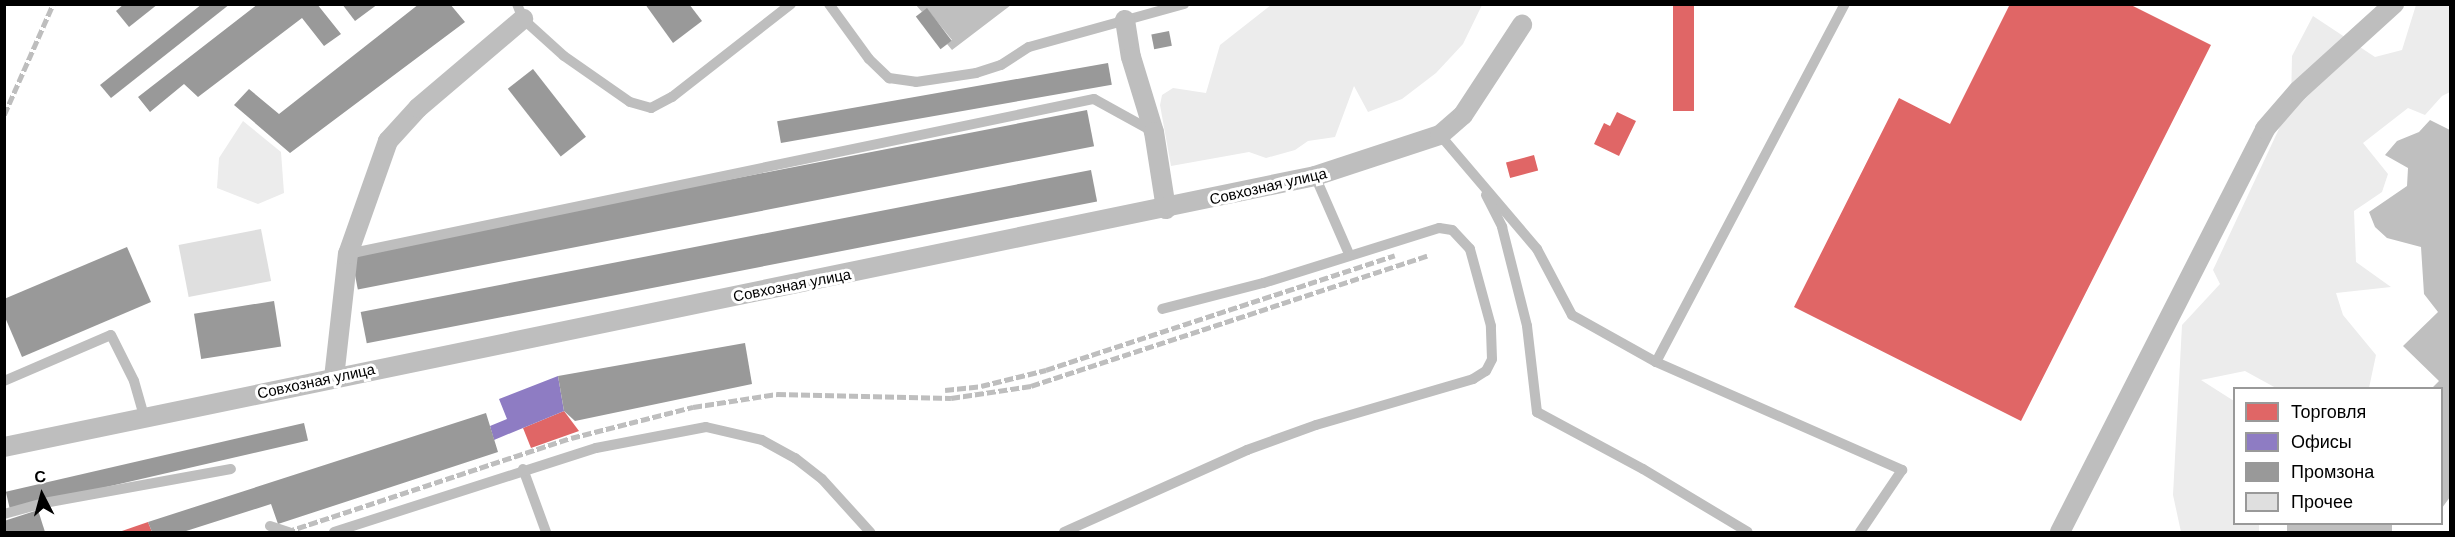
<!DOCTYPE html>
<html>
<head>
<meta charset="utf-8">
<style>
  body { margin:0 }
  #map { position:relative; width:2455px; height:537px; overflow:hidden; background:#fff; font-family:Arial,sans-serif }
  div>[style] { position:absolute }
  .green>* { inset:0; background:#ececec }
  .water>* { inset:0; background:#bfbfbf; transform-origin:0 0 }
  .shops>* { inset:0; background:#e06666; transform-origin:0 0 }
  .offices>* { inset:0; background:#8e7cc3 }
  .industry>* { inset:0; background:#999; transform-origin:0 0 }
  .building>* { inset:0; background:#dfdfdf; transform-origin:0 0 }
  .service>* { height:10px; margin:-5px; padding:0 5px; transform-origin:5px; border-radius:5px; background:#bebebe }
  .minor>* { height:20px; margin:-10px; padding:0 10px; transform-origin:10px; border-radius:10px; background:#bebebe }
  .rail>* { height:4.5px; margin-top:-2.25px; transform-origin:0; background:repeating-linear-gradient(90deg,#bebebe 0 9px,transparent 0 12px) }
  span { translate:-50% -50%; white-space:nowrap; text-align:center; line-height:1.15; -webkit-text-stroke:6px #fff; paint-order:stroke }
  .street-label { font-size:15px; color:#000 }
  .frame { position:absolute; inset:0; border:6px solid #000; pointer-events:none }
  .legend { position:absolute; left:2233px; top:387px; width:210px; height:138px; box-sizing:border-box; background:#fff; border:2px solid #999; margin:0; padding:8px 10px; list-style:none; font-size:18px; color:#000 }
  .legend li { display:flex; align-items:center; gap:12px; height:30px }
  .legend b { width:30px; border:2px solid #999 }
  .north { position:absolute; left:12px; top:465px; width:60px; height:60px; -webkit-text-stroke:4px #fff; paint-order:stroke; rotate:354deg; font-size:16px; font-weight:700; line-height:24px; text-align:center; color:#000 }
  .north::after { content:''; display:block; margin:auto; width:21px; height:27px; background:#000; clip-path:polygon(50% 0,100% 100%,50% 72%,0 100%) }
</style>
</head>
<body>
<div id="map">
  <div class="green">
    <i style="clip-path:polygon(1271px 5px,1482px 5px,1463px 44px,1436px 73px,1402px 99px,1368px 112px,1354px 86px,1335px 137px,1308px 141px,1295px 150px,1266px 158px,1249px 152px,1171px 166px,1160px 105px,1162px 95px,1173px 88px,1206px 93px,1220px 45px)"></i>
    <i style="clip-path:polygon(2416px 5px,2450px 5px,2450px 92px,2442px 96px,2425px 115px,2408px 108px,2363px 143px,2388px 174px,2382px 192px,2354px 211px,2356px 262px,2391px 287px,2336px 293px,2343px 315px,2376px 355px,2369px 388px,2276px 388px,2245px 371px,2201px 380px,2234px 401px,2234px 524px,2259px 524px,2259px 532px,2181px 532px,2173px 495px,2182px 325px,2220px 284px,2213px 270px,2291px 103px,2292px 56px,2313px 16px,2375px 57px,2402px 50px)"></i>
    <i style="clip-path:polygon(243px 121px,281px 152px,284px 193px,258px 204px,217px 188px,219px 158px)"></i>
  </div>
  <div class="water">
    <i style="clip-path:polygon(916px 5px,1011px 5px,952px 50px,947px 44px,952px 40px,939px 24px,927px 9px,922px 12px)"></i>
    <i style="clip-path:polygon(2430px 120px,2450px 130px,2450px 497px,2442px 508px,2442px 388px,2432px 388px,2439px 381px,2403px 346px,2438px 312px,2424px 294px,2421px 247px,2387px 238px,2375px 227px,2369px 212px,2407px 186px,2408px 168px,2385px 155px,2397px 141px,2419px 132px)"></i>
    <i style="left:2287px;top:524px;width:105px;height:8px"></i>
  </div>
  <div class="shops">
    <i style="left:1673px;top:4px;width:21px;height:107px"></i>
    <i style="clip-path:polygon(2010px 4px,2129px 4px,2211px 45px,2021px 421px,1794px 307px,1899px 98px,1950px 124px)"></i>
    <i style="clip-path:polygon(1617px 112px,1636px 121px,1619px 156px,1594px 144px,1604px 123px,1610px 126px)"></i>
    <i style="left:1534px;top:155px;width:16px;height:29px;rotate:75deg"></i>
    <i style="clip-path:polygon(564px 411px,579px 431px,531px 448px,523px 428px)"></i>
    <i style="clip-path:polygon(148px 522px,152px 532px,119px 532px)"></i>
  </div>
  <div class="offices">
    <i style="clip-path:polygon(558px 376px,564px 411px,494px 440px,490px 426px,507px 419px,499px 399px)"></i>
  </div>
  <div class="industry">
    <i style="clip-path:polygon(124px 4px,158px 4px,129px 27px,116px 11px)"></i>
    <i style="clip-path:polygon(202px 4px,230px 4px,111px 98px,100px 85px)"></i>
    <i style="clip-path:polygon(258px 4px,317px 4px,341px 34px,324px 46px,302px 18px,198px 97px,184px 84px,150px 112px,138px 97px)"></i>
    <i style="clip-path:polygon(342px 4px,378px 4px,355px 21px)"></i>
    <i style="clip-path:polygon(419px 4px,450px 4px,465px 22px,290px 153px,234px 105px,249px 89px,279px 114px)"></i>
    <i style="clip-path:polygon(645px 4px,689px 4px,702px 21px,673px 43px)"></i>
    <i style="left:927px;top:8px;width:41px;height:14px;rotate:53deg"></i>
    <i style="left:1169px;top:31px;width:15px;height:18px;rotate:79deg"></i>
    <i style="left:1108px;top:63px;width:22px;height:336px;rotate:80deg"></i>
    <i style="left:533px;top:69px;width:86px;height:32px;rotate:52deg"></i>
    <i style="left:1087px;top:110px;width:37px;height:750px;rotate:79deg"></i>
    <i style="left:1091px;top:170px;width:32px;height:744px;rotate:79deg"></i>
    <i style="clip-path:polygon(127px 247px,151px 302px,22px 357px,4px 315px,4px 299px)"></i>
    <i style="left:274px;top:301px;width:46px;height:81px;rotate:81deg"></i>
    <i style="clip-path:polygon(745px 343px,752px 384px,575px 421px,564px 411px,558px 376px)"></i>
    <i style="clip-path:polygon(486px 413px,498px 452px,278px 524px,271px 504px,183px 532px,152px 532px,148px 522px)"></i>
    <i style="left:304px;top:423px;width:18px;height:306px;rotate:77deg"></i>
    <i style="clip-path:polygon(38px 510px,45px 532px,4px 532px,4px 521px)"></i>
  </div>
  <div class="building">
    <i style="left:261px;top:229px;width:53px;height:84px;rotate:79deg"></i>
  </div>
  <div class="service">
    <i style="left:517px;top:4px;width:16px;rotate:68deg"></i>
    <i style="left:523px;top:19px;width:55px;rotate:42.1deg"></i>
    <i style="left:564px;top:56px;width:80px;rotate:34.9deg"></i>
    <i style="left:630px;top:102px;width:22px;rotate:16deg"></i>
    <i style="left:651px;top:108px;width:24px;rotate:-28deg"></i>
    <i style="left:672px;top:97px;width:151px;rotate:-38deg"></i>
    <i style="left:829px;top:4px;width:68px;rotate:54deg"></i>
    <i style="left:869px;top:59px;width:28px;rotate:44deg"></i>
    <i style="left:889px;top:78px;width:27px;rotate:8deg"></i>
    <i style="left:916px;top:82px;width:61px;rotate:-8.5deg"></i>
    <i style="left:976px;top:73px;width:26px;rotate:-18deg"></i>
    <i style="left:1001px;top:65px;width:33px;rotate:-33deg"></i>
    <i style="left:1029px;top:47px;width:161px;rotate:-15.5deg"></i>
    <i style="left:1440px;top:135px;width:150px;rotate:49.6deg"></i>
    <i style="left:1537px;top:249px;width:75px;rotate:62.1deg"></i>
    <i style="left:1572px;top:315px;width:96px;rotate:29.2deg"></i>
    <i style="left:1656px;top:362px;width:269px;rotate:23.7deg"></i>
    <i style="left:1902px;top:470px;width:75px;rotate:124.1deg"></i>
    <i style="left:1315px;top:176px;width:85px;rotate:66.4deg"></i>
    <i style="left:1486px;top:195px;width:36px;rotate:63deg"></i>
    <i style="left:1502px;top:227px;width:102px;rotate:75.8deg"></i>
    <i style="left:1527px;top:326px;width:87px;rotate:83.4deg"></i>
    <i style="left:1537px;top:412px;width:120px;rotate:28.3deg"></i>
    <i style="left:1643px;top:469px;width:122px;rotate:31deg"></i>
    <i style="left:348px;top:254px;width:762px;rotate:-11.74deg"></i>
    <i style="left:1094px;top:99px;width:68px;rotate:28.8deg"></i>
    <i style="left:1656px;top:362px;width:405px;rotate:-62.2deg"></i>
    <i style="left:4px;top:381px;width:116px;rotate:-23.3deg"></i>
    <i style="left:111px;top:335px;width:51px;rotate:63.4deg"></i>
    <i style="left:134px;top:381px;width:36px;rotate:74deg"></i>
    <i style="left:523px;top:469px;width:67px;rotate:69.9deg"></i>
    <i style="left:4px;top:514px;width:41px;rotate:-15.4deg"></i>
    <i style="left:44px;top:503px;width:190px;rotate:-10.3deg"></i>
    <i style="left:270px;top:526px;width:20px;rotate:18deg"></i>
    <i style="left:334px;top:532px;width:275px;rotate:-17.8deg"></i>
    <i style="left:596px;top:448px;width:112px;rotate:-10.8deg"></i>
    <i style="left:706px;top:427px;width:57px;rotate:13.1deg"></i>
    <i style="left:762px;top:440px;width:38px;rotate:29deg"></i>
    <i style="left:795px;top:458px;width:34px;rotate:38deg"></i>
    <i style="left:822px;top:479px;width:72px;rotate:47.8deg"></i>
    <i style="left:1064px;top:532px;width:201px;rotate:-24.1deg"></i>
    <i style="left:1247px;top:450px;width:73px;rotate:-19.9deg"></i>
    <i style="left:1316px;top:425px;width:164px;rotate:-16.3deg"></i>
    <i style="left:1473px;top:379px;width:15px;rotate:-32deg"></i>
    <i style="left:1486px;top:371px;width:13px;rotate:-63deg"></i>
    <i style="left:1492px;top:359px;width:33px;rotate:-92deg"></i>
    <i style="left:1491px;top:326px;width:80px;rotate:-105.3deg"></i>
    <i style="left:1470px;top:249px;width:26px;rotate:-133deg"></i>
    <i style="left:1452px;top:230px;width:13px;rotate:-171deg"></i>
    <i style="left:1439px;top:228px;width:184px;rotate:162.6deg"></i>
    <i style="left:1263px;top:283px;width:104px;rotate:165.6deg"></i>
  </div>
  <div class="minor">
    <i style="left:1125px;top:20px;width:37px;rotate:81deg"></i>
    <i style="left:1131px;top:57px;width:78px;rotate:73deg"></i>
    <i style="left:1154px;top:132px;width:78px;rotate:81.1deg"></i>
    <i style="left:334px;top:378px;width:125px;rotate:-83.6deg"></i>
    <i style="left:348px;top:254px;width:120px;rotate:-70.5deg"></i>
    <i style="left:388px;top:141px;width:45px;rotate:-47.7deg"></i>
    <i style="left:418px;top:108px;width:138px;rotate:-40.3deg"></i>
    <i style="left:4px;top:447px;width:1339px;rotate:-11.68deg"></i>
    <i style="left:1315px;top:176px;width:132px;rotate:-18.2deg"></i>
    <i style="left:1440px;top:135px;width:30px;rotate:-41deg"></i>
    <i style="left:1463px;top:115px;width:108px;rotate:-56.8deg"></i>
    <i style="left:2060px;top:532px;width:452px;rotate:-63deg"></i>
    <i style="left:2265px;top:129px;width:50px;rotate:-49deg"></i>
    <i style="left:2298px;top:91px;width:130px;rotate:-42.2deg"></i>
  </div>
  <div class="rail">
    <i style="left:4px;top:115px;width:121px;rotate:-66.2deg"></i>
    <i style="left:945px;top:390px;width:36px;rotate:-6deg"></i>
    <i style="left:981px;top:386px;width:67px;rotate:-13.8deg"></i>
    <i style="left:1046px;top:370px;width:367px;rotate:-18.2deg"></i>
    <i style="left:286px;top:532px;width:300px;rotate:-18.3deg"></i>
    <i style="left:571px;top:438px;width:126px;rotate:-14.3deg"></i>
    <i style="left:693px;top:407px;width:85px;rotate:-8.8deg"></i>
    <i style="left:777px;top:394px;width:174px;rotate:1.3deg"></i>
    <i style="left:951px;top:398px;width:81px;rotate:-8.5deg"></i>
    <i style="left:1031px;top:386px;width:417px;rotate:-18.2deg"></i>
  </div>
  <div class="street-label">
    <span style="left:1268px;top:186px;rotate:-13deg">Совхозная улица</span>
    <span style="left:792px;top:285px;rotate:-11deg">Совхозная улица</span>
    <span style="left:316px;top:381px;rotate:-12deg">Совхозная улица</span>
  </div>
  <div class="frame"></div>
  <ul class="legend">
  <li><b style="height:16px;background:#e06666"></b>Торговля</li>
  <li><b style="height:16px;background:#8e7cc3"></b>Офисы</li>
  <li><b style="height:16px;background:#999"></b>Промзона</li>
  <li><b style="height:16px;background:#dfdfdf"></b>Прочее</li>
  </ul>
  <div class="north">С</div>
</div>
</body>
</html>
